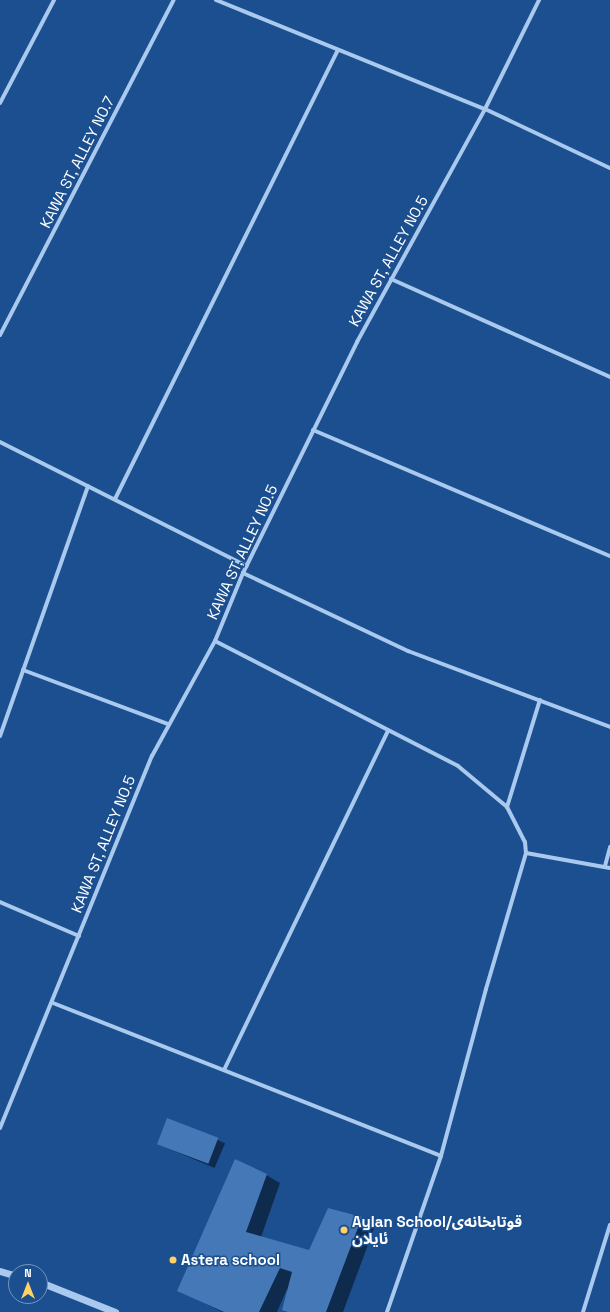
<!DOCTYPE html>
<html>
<head>
<meta charset="utf-8">
<style>
  body { margin:0 }
  #map { position:relative; width:610px; height:1312px; overflow:hidden; background:#1b4f8f; font-family:"Space Grotesk","Noto Sans Arabic",sans-serif }
  div>[style] { position:absolute }
  .shadow>* { inset:0; background:#0007; transform-origin:0 0 }
  .building>* { inset:0; background:#4478b7; transform-origin:0 0 }
  .minor>* { height:4px; margin:-2px; padding:0 2px; transform-origin:2px; border-radius:2px; background:#a9c9ee }
  .tertiary>* { height:7px; margin:-3.5px; padding:0 3.5px; transform-origin:3.5px; border-radius:3.5px; background:#a9c9ee }
  .dots>* { width:11px; height:11px; translate:-50% -50%; box-sizing:border-box; border:2px solid #1b4f8f; border-radius:50% }
  span { translate:-50% -50%; white-space:nowrap; text-align:center; line-height:1.15; -webkit-text-stroke:3px #1b4f8f; paint-order:stroke }
  .street-label { font-size:15px; color:#fff }
  .poi-label { font-size:15px; color:#fff; font-weight:700 }
  .left { translate:0 -50%; text-align:left }
  .north { position:absolute; left:8px; top:1264px; width:40px; height:40px; box-sizing:border-box; background:#1b4f8f; border:1px solid #7695bc; border-radius:50%; rotate:0deg; font-size:11px; font-weight:700; line-height:16px; text-align:center; color:#fff }
  .north::after { content:''; display:block; margin:auto; width:14px; height:18px; background:#ffd166; clip-path:polygon(50% 0,100% 100%,50% 72%,0 100%) }
</style>
</head>
<body>
<div id="map">
  <div class="shadow">
    <i style="left:168px;top:1119px;width:62px;height:27px;rotate:23deg"></i>
    <i style="clip-path:polygon(266px 1175px,280px 1183px,261px 1237px,310px 1252px,328px 1209px,362px 1218px,375px 1226px,343px 1312px,288px 1312px,287px 1289px,277px 1312px,222px 1312px,178px 1290px)"></i>
  </div>
  <div class="building">
    <i style="left:167px;top:1118px;width:55px;height:28px;rotate:21deg"></i>
    <i style="clip-path:polygon(235px 1159px,267px 1174px,246px 1232px,309px 1250px,328px 1208px,362px 1217px,326px 1312px,288px 1312px,282px 1310px,292px 1272px,280px 1268px,259px 1312px,224px 1312px,177px 1291px)"></i>
  </div>
  <div class="minor">
    <i style="left:216px;top:0;width:290px;rotate:22.1deg"></i>
    <i style="left:485px;top:109px;width:138px;rotate:25.3deg"></i>
    <i style="left:0;top:103px;width:116px;rotate:-62.3deg"></i>
    <i style="left:391px;top:279px;width:240px;rotate:24.1deg"></i>
    <i style="left:0;top:335px;width:377px;rotate:-62.6deg"></i>
    <i style="left:313px;top:430px;width:323px;rotate:23deg"></i>
    <i style="left:0;top:442px;width:276px;rotate:26.7deg"></i>
    <i style="left:115px;top:499px;width:500px;rotate:-63.6deg"></i>
    <i style="left:243px;top:573px;width:183px;rotate:25.3deg"></i>
    <i style="left:408px;top:651px;width:216px;rotate:20.6deg"></i>
    <i style="left:215px;top:641px;width:273px;rotate:27.2deg"></i>
    <i style="left:458px;top:766px;width:64px;rotate:39.9deg"></i>
    <i style="left:507px;top:807px;width:39px;rotate:63deg"></i>
    <i style="left:525px;top:842px;width:11px;rotate:85deg"></i>
    <i style="left:526px;top:853px;width:142px;rotate:106.4deg"></i>
    <i style="left:486px;top:989px;width:173px;rotate:105.1deg"></i>
    <i style="left:441px;top:1156px;width:165px;rotate:109.1deg"></i>
    <i style="left:23px;top:670px;width:155px;rotate:20.4deg"></i>
    <i style="left:0;top:736px;width:265px;rotate:-70.6deg"></i>
    <i style="left:507px;top:807px;width:112px;rotate:-72.9deg"></i>
    <i style="left:526px;top:853px;width:85px;rotate:10.1deg"></i>
    <i style="left:605px;top:866px;width:20px;rotate:-75deg"></i>
    <i style="left:0;top:902px;width:86px;rotate:23.3deg"></i>
    <i style="left:53px;top:1003px;width:417px;rotate:21.5deg"></i>
    <i style="left:224px;top:1070px;width:377px;rotate:-64.2deg"></i>
    <i style="left:0;top:1128px;width:402px;rotate:-67.8deg"></i>
    <i style="left:152px;top:756px;width:131px;rotate:-61.3deg"></i>
    <i style="left:215px;top:641px;width:74px;rotate:-67.6deg"></i>
    <i style="left:243px;top:573px;width:258px;rotate:-63.7deg"></i>
    <i style="left:357px;top:342px;width:266px;rotate:-61.2deg"></i>
    <i style="left:485px;top:109px;width:122px;rotate:-63.6deg"></i>
    <i style="left:583px;top:1312px;width:91px;rotate:-72.8deg"></i>
  </div>
  <div class="tertiary">
    <i style="left:0;top:1271px;width:17px;rotate:17deg"></i>
    <i style="left:40px;top:1282px;width:81px;rotate:21.8deg"></i>
  </div>
  <div class="dots">
    <i style="left:344px;top:1230px;background:#ffd166"></i>
    <i style="left:173px;top:1260px;background:#ffd166"></i>
  </div>
  <div class="street-label">
    <span style="left:77px;top:162px;rotate:-63deg">KAWA ST, ALLEY NO.7</span>
    <span style="left:388px;top:261px;rotate:-61deg">KAWA ST, ALLEY NO.5</span>
    <span style="left:242px;top:552px;rotate:-65deg">KAWA ST, ALLEY NO.5</span>
    <span style="left:103px;top:844px;rotate:-68deg">KAWA ST, ALLEY NO.5</span>
  </div>
  <div class="poi-label">
    <span class="left" style="left:352px;top:1230px">Aylan School/قوتابخانەی<br>ئایلان</span>
    <span class="left" style="left:181px;top:1260px">Astera school</span>
  </div>
  <div class="north">N</div>
</div>
</body>
</html>
